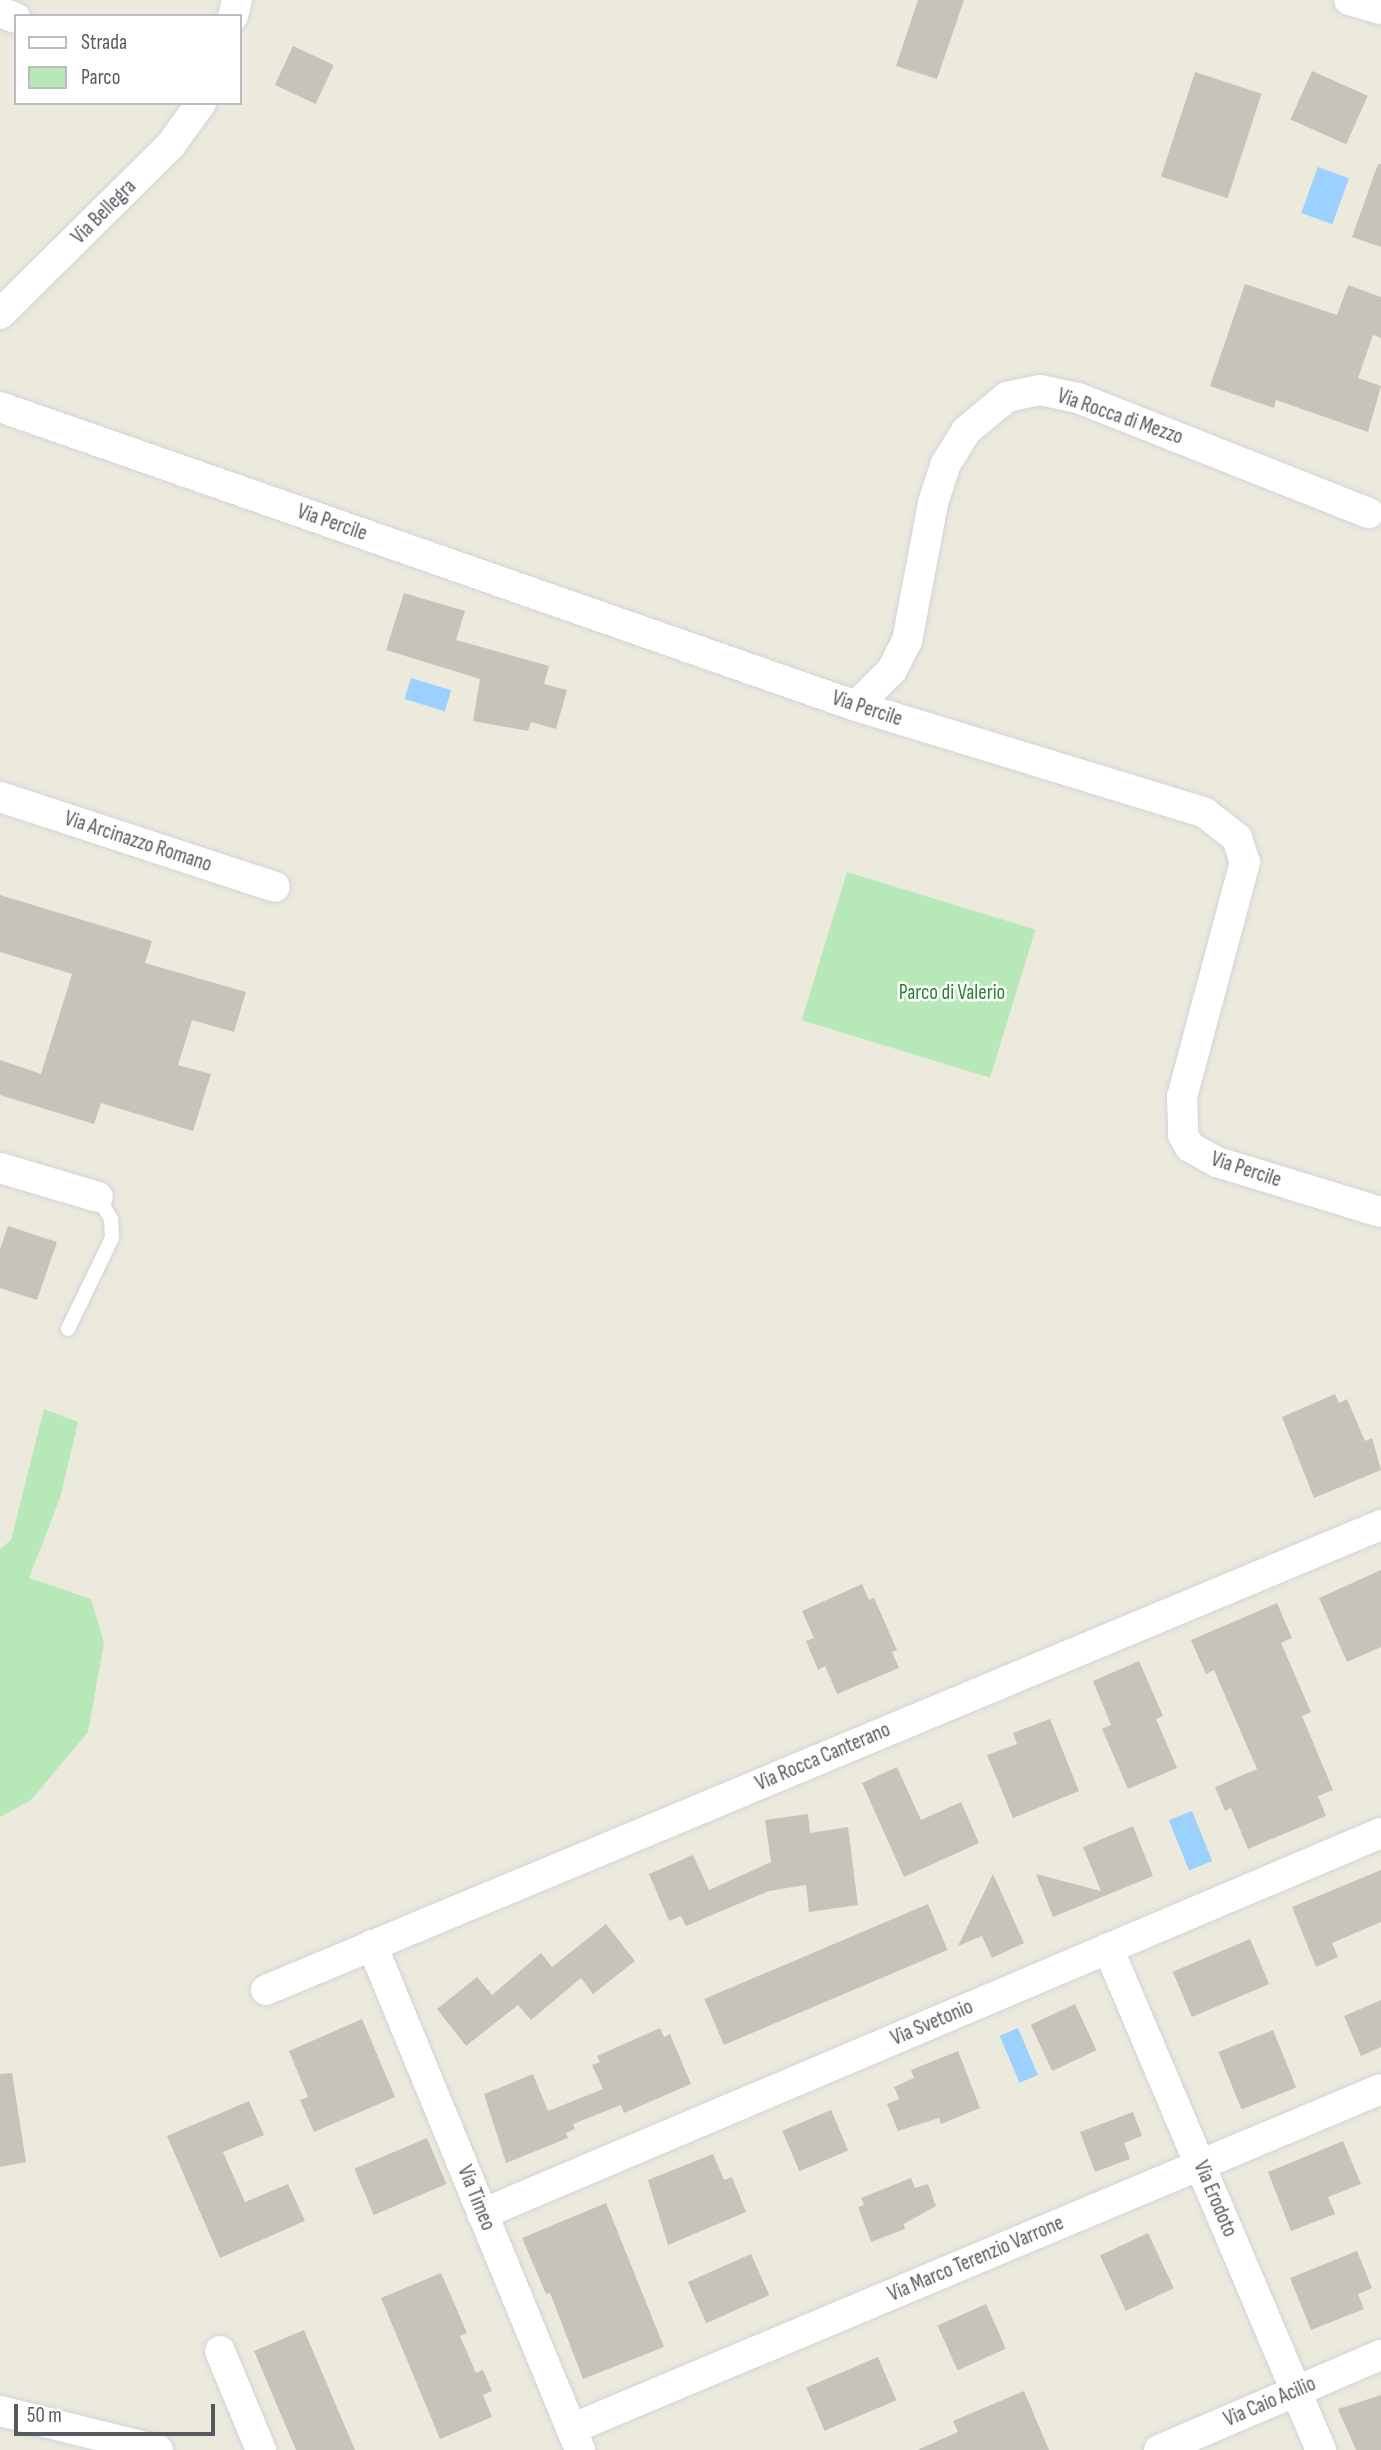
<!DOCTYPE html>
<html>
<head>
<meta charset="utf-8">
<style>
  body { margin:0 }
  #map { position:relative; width:1381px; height:2450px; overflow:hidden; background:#eceadd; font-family:"Sofia Sans Condensed",sans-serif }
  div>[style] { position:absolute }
  .green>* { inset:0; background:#b6e8b8; transform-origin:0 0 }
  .water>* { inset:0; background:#9bd0ff; transform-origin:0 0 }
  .building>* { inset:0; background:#c7c3ba; transform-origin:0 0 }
  .roads { filter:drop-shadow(0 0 2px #d1d4da) drop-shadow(0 0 2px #d1d4da) }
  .service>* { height:14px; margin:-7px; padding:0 7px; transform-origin:7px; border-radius:7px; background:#fff }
  .minor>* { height:30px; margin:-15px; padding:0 15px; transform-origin:15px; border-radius:15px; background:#fff }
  span { translate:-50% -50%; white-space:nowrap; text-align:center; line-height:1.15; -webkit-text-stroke:5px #fff; paint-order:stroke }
  .street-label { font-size:21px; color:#575b61 }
  .park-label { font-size:21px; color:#2b8432 }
  .legend { position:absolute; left:14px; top:14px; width:228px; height:91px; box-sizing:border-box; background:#fff; border:2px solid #bcbdc0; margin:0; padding:9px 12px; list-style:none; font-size:21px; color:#575b61 }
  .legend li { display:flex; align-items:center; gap:14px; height:35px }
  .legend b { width:35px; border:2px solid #bcbdc0 }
  .scale { position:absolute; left:14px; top:2404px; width:201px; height:32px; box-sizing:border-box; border:4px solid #575b61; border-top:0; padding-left:9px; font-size:21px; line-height:24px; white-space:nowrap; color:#575b61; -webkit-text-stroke:5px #fff; paint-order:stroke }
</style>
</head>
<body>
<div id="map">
  <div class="green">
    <i style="left:847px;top:872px;width:197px;height:155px;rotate:17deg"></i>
    <i style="clip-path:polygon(44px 1409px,78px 1422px,60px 1498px,29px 1578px,91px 1599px,104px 1643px,88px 1732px,31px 1800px,0 1817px,0 1549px,11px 1540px)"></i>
  </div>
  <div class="water">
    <i style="left:1318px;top:167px;width:33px;height:49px;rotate:20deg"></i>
    <i style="left:411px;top:678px;width:42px;height:22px;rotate:17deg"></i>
    <i style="left:1192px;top:1811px;width:54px;height:25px;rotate:68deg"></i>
    <i style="left:1018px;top:2028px;width:51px;height:20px;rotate:67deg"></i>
  </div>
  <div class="building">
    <i style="clip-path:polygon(918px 0,964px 0,937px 79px,896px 66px)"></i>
    <i style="left:293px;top:46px;width:45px;height:43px;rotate:25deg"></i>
    <i style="left:1312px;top:71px;width:61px;height:53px;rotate:24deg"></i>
    <i style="left:1195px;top:72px;width:70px;height:110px;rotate:18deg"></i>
    <i style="clip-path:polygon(1378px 164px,1381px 164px,1381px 247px,1352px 237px)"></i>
    <i style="clip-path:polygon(1245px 284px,1337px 315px,1348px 285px,1381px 297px,1381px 338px,1373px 335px,1358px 378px,1381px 386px,1368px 432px,1276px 400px,1274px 408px,1210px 386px)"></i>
    <i style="clip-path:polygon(404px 593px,465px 611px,456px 640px,549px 666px,544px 684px,567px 690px,556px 729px,531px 722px,528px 731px,473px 721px,480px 679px,386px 650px)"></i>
    <i style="clip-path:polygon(0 895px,152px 941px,145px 963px,246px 992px,234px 1032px,192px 1020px,178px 1065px,211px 1074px,193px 1131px,101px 1103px,94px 1124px,0 1095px,0 1060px,41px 1074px,72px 974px,0 952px)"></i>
    <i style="clip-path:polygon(8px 1226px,57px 1242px,37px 1300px,0 1288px,0 1249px)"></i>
    <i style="clip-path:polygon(1335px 1394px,1339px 1403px,1347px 1399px,1365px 1441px,1372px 1438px,1381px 1470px,1314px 1498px,1282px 1417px)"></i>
    <i style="clip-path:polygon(1381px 1570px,1381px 1647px,1347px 1662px,1319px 1598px)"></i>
    <i style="clip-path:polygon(862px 1584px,869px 1600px,874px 1598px,897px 1650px,892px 1652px,899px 1668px,837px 1694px,825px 1666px,818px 1670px,806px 1641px,814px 1638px,802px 1611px)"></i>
    <i style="clip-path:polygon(1277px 1603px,1292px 1638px,1281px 1643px,1311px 1712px,1302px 1716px,1333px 1790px,1318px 1796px,1326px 1816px,1248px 1849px,1231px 1808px,1225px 1811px,1215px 1787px,1257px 1769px,1214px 1670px,1206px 1674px,1191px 1640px)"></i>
    <i style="clip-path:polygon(1139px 1661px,1163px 1716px,1156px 1719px,1177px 1768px,1128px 1789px,1102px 1729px,1111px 1725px,1093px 1681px)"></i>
    <i style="clip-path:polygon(1050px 1719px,1079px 1791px,1013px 1818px,987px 1755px,1017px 1744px,1013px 1733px)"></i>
    <i style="clip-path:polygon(897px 1767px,921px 1820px,961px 1802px,979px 1843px,904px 1877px,862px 1783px)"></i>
    <i style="clip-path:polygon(808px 1814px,810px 1833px,848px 1827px,858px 1905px,809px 1912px,806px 1885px,769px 1891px,686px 1926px,681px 1916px,669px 1921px,649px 1874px,693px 1855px,709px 1890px,771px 1862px,765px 1820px)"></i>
    <i style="clip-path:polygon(1133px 1826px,1153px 1876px,1053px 1917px,1036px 1874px,1101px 1891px,1083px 1847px)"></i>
    <i style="clip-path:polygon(1381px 1870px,1381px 1922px,1332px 1943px,1338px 1957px,1316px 1967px,1292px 1907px)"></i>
    <i style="clip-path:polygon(993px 1874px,1024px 1943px,992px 1958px,982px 1936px,958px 1946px)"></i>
    <i style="left:928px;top:1904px;width:50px;height:243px;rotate:67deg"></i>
    <i style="clip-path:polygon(606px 1924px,635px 1961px,593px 1994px,581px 1978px,531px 2020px,518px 2005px,466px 2046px,437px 2009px,477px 1977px,492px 1995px,541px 1953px,552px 1967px)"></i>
    <i style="left:1250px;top:1939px;width:49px;height:84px;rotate:67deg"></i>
    <i style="clip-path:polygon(1381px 2000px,1381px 2047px,1361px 2056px,1344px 2016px)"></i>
    <i style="left:1075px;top:2004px;width:51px;height:49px;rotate:65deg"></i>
    <i style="clip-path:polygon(362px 2019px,395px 2097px,314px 2132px,300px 2100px,308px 2097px,289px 2051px)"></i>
    <i style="clip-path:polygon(660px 2028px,664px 2037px,670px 2034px,691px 2084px,624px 2113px,621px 2105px,573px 2124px,575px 2129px,566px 2133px,568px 2138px,506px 2163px,484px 2094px,533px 2074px,548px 2111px,603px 2089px,592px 2065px,600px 2062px,597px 2056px)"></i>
    <i style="left:1273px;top:2030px;width:62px;height:59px;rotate:68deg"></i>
    <i style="clip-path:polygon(958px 2051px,980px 2108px,941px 2124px,939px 2118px,898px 2131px,887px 2104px,899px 2099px,894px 2087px,914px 2078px,911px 2070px)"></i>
    <i style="clip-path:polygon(12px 2073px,26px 2162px,0 2167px,0 2074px)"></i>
    <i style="clip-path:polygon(249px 2101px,264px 2135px,223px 2152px,245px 2202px,288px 2184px,305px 2221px,220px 2258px,167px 2136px)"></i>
    <i style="left:831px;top:2110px;width:44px;height:53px;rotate:67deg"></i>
    <i style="clip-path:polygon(1133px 2112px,1142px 2136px,1124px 2143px,1130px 2159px,1095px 2172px,1080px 2132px)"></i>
    <i style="left:427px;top:2138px;width:50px;height:79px;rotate:67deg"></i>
    <i style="clip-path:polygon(1343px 2141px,1361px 2184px,1328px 2197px,1335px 2214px,1291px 2231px,1268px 2172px)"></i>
    <i style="clip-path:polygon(713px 2154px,724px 2180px,732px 2177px,746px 2212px,668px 2245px,648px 2180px)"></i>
    <i style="clip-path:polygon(911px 2178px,915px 2188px,928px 2184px,936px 2206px,904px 2224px,905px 2229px,871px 2242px,858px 2207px,864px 2205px,861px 2198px)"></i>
    <i style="clip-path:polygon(606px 2203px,664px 2347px,583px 2379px,550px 2293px,546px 2294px,522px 2238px)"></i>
    <i style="left:1148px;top:2233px;width:61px;height:53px;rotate:65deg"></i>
    <i style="clip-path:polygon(1357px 2251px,1372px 2288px,1358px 2294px,1364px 2309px,1311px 2330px,1290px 2278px)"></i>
    <i style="left:751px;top:2254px;width:45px;height:69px;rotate:66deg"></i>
    <i style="clip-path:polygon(441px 2273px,467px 2333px,460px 2336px,476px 2373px,483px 2370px,492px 2391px,483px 2395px,492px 2417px,440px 2439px,381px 2298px)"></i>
    <i style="left:986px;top:2304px;width:49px;height:53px;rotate:66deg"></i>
    <i style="clip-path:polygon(304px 2330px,355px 2450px,296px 2450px,254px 2351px)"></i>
    <i style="left:878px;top:2357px;width:47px;height:78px;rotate:67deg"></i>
    <i style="clip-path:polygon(1024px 2391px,1049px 2450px,917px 2450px,958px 2432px,953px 2421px)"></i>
    <i style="clip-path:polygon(1381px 2395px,1381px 2450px,1356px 2450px,1338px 2409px)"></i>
  </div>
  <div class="roads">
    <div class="service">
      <i style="left:68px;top:1329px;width:101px;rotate:-64.2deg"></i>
      <i style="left:112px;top:1238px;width:19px;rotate:-93deg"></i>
      <i style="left:111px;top:1219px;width:26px;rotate:-121deg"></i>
    </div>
    <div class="minor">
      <i style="left:1349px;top:0;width:33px;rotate:16deg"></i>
      <i style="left:0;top:12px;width:17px;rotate:21deg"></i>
      <i style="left:233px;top:16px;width:16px;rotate:-76deg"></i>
      <i style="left:0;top:314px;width:239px;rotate:-44.7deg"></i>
      <i style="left:170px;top:146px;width:53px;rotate:-54.2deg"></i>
      <i style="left:0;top:407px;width:907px;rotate:19.25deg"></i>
      <i style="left:856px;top:706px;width:365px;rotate:17deg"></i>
      <i style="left:1205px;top:813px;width:41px;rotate:38deg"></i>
      <i style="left:1237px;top:838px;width:25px;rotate:72deg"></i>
      <i style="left:1245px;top:862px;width:243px;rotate:105deg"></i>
      <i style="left:1182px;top:1097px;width:38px;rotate:88deg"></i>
      <i style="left:1183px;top:1135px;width:14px;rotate:60deg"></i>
      <i style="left:1190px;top:1147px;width:31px;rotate:29deg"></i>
      <i style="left:1217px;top:1162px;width:171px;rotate:17deg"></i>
      <i style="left:856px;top:706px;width:51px;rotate:-45deg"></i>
      <i style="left:892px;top:670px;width:33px;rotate:-63deg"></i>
      <i style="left:907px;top:641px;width:140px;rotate:-79.3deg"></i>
      <i style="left:933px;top:503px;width:40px;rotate:-72deg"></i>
      <i style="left:945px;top:465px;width:40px;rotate:-58deg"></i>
      <i style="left:966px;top:431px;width:53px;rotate:-39.7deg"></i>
      <i style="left:1007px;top:397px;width:34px;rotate:-12deg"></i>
      <i style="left:1040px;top:390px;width:39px;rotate:12deg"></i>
      <i style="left:1078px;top:398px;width:313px;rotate:21.6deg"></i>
      <i style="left:0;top:797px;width:289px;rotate:18.1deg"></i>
      <i style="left:0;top:1168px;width:102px;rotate:16.5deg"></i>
      <i style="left:372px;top:1945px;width:546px;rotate:67.61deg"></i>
      <i style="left:1108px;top:1948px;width:545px;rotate:67.01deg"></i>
      <i style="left:266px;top:1990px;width:1208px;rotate:-22.64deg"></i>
      <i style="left:482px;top:2214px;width:976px;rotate:-22.97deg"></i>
      <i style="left:220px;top:2351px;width:107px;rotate:67.5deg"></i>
      <i style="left:0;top:2411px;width:163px;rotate:13.9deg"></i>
      <i style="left:571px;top:2429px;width:878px;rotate:-22.77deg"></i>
      <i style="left:1159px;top:2450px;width:241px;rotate:-23.2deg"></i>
    </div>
  </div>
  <div class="street-label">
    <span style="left:104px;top:212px;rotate:-45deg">Via Bellegra</span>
    <span style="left:1120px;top:417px;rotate:19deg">Via Rocca di Mezzo</span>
    <span style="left:332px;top:523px;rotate:19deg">Via Percile</span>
    <span style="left:867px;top:709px;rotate:18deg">Via Percile</span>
    <span style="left:138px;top:842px;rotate:18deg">Via Arcinazzo Romano</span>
    <span style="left:1246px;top:1170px;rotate:18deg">Via Percile</span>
    <span style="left:823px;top:1757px;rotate:-23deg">Via Rocca Canterano</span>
    <span style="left:932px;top:2023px;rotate:-23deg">Via Svetonio</span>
    <span style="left:476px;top:2198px;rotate:68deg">Via Timeo</span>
    <span style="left:1215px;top:2199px;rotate:67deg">Via Erodoto</span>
    <span style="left:976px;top:2259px;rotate:-23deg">Via Marco Terenzio Varrone</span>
    <span style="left:1270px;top:2402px;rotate:-23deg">Via Caio Acilio</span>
  </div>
  <div class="park-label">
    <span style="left:952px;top:993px">Parco di Valerio</span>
  </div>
  <ul class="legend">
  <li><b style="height:9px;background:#fff"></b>Strada</li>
  <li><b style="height:19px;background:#b6e8b8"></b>Parco</li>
  </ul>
  <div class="scale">50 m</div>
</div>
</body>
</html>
